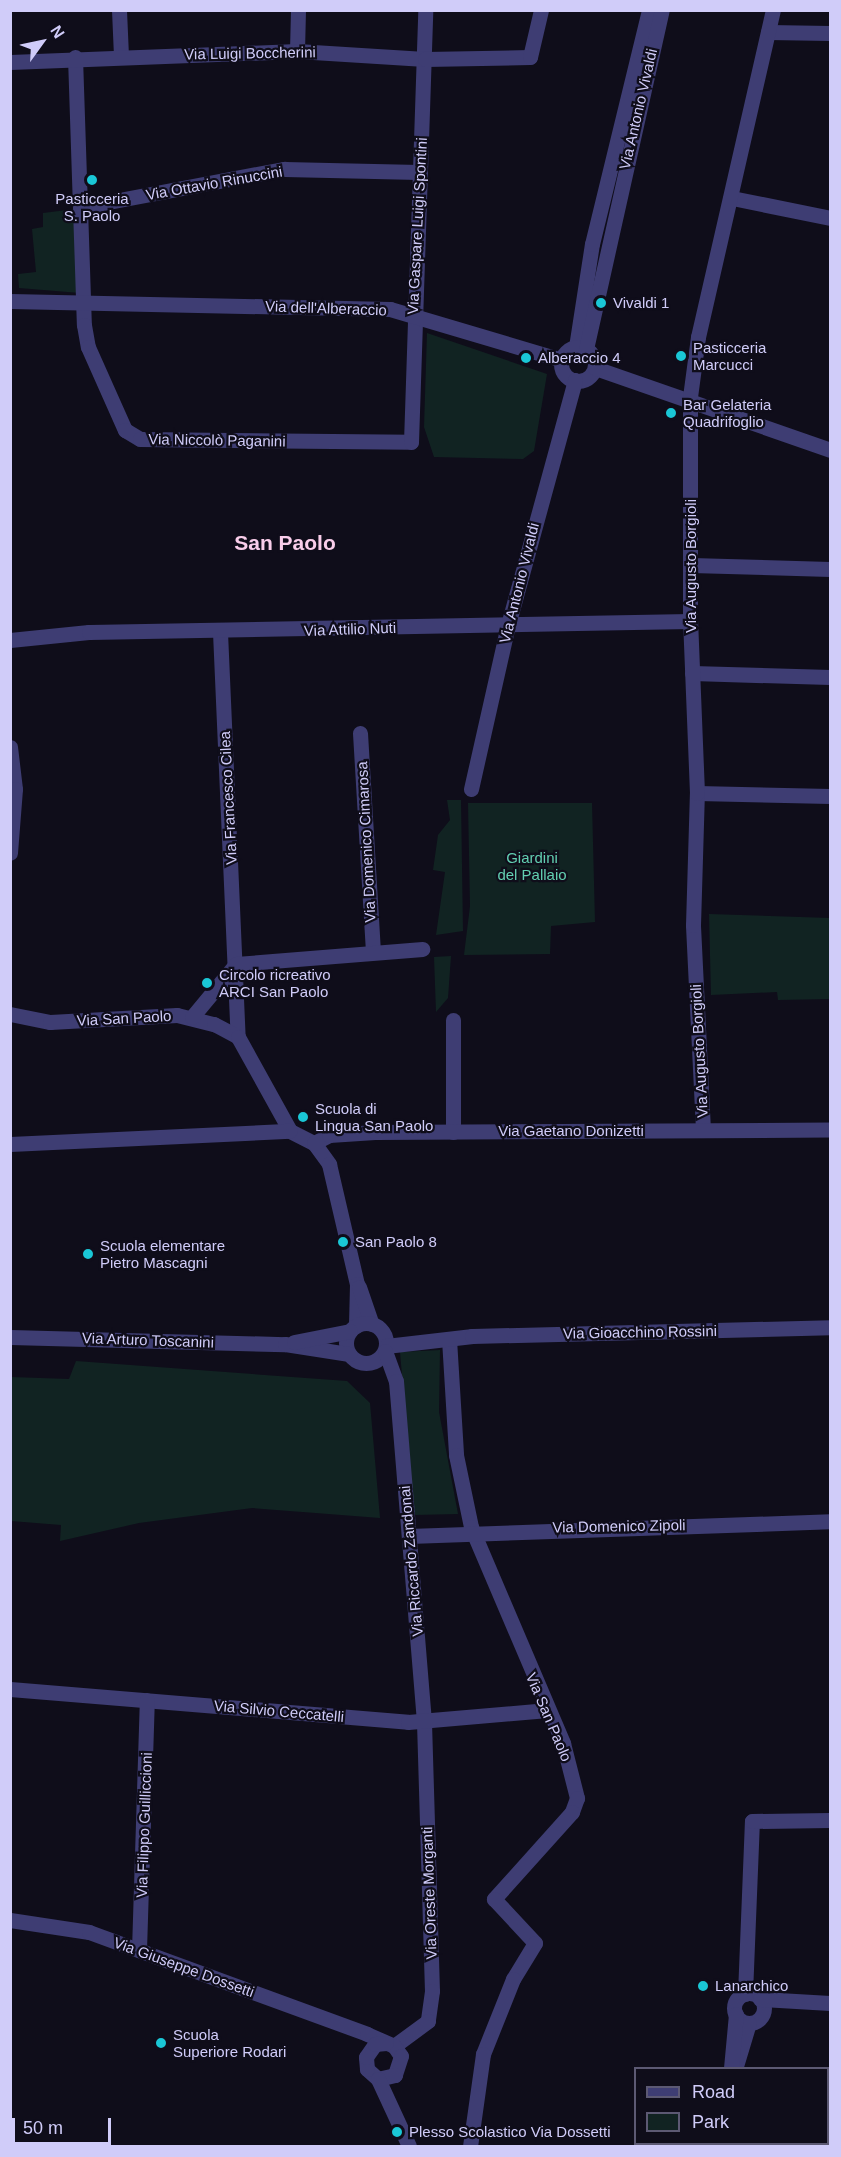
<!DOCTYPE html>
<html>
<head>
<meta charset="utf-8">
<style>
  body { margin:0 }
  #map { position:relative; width:841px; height:2157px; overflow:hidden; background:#0f0d1a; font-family:Helvetica,sans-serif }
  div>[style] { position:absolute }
  .green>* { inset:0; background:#112322 }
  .minor>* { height:15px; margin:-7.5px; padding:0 7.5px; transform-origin:7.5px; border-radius:7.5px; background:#3e3d73 }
  .minor>.ring { margin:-7.5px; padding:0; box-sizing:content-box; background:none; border:15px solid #3e3d73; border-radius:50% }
  .dots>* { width:16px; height:16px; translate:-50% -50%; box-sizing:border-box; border:3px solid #0f0d1a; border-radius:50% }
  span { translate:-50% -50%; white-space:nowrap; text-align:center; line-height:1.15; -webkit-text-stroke:4.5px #0f0d1a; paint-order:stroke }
  .street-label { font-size:15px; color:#d0ccf9 }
  .poi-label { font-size:15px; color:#d0ccf9 }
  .left { translate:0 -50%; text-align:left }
  .park-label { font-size:15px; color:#62ceb1 }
  .district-label { font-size:21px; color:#f9cdea; font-weight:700 }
  .frame { position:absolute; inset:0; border:12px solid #d0ccf9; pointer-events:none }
  .legend { position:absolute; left:634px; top:2067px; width:195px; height:78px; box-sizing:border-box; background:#0f0d1a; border:2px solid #5c5973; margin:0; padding:8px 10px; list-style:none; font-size:18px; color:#d0ccf9 }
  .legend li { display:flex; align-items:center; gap:12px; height:30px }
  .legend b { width:30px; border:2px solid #5c5973 }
  .north { position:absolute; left:12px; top:12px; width:60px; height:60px; -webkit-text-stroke:4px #0f0d1a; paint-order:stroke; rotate:57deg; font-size:16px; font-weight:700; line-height:24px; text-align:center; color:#d0ccf9 }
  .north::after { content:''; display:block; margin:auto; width:21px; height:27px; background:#d0ccf9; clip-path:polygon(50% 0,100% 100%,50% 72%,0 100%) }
  .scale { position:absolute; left:12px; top:2118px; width:99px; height:27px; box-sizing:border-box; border:3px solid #d0ccf9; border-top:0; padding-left:8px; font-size:18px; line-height:21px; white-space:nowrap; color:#d0ccf9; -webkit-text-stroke:4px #0f0d1a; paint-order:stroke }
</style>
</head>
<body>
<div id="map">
  <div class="green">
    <i style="clip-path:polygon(75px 209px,80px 293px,19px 288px,18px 274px,36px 272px,32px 229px,43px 227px,43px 213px)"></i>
    <i style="clip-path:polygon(427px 333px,547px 374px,534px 451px,523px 459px,434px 457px,424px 427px)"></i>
    <i style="clip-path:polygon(447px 800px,461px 800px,463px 931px,436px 935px,445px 872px,433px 870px,438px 835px,450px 820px)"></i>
    <i style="clip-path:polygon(468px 803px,592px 803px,595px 922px,551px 926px,550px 954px,464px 955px,470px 906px)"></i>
    <i style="clip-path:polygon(709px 914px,830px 918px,830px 999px,778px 1000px,777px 992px,711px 995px)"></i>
    <i style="clip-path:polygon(451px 956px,448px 998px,436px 1012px,434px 957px)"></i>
    <i style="clip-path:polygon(440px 1350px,439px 1412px,458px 1514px,414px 1515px,400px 1352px)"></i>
    <i style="clip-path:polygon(76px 1361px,347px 1381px,370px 1403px,380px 1518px,252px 1508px,139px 1523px,60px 1541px,61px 1525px,11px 1521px,11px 1377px,69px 1379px)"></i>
  </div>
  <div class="minor">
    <i style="left:119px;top:10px;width:46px;rotate:87.5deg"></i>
    <i style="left:768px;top:32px;width:62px;rotate:0.9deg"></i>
    <i style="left:297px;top:51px;width:41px;rotate:-88.6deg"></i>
    <i style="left:75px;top:57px;width:268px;rotate:88.1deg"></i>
    <i style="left:84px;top:325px;width:22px;rotate:80deg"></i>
    <i style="left:88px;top:347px;width:91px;rotate:66deg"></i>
    <i style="left:125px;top:430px;width:17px;rotate:31deg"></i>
    <i style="left:140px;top:439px;width:271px;rotate:0.6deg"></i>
    <i style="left:411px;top:442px;width:432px;rotate:-88.1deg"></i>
    <i style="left:10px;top:62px;width:287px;rotate:-2.2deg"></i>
    <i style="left:297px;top:51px;width:128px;rotate:3.6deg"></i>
    <i style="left:425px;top:59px;width:105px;rotate:-1.1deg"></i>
    <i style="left:530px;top:57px;width:48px;rotate:-76.8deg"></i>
    <i style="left:732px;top:198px;width:100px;rotate:11.5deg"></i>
    <i style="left:82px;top:207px;width:206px;rotate:-10.7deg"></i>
    <i style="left:284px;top:169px;width:135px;rotate:1.3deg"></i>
    <i style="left:10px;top:301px;width:380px;rotate:1.2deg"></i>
    <i style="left:390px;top:309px;width:179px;rotate:16.5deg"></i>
    <i style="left:576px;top:347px;width:104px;rotate:-81.2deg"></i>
    <i style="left:592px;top:244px;width:241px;rotate:-76.3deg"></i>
    <i class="ring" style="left:561px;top:347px;width:19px;height:19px"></i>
    <i style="left:586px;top:349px;width:347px;rotate:-77.4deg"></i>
    <i style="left:595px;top:368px;width:249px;rotate:19.2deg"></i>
    <i style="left:691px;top:565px;width:139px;rotate:1.6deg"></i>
    <i style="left:220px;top:632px;width:405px;rotate:87.5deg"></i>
    <i style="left:10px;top:640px;width:79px;rotate:-5.8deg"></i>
    <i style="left:89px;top:632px;width:601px;rotate:-1.05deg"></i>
    <i style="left:692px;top:673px;width:138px;rotate:1.7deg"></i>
    <i style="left:360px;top:733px;width:218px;rotate:86.6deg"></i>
    <i style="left:10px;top:747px;width:42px;rotate:83.2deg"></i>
    <i style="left:15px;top:789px;width:64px;rotate:94.5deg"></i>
    <i style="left:471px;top:789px;width:168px;rotate:-77.3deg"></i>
    <i style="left:508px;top:625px;width:254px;rotate:-74.7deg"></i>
    <i style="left:697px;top:793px;width:133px;rotate:1.3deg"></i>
    <i style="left:10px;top:1014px;width:41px;rotate:11.3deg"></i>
    <i style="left:50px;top:1022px;width:127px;rotate:-3.2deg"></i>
    <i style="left:177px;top:1015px;width:38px;rotate:14deg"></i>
    <i style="left:214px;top:1024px;width:27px;rotate:28deg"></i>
    <i style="left:238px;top:1037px;width:107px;rotate:61deg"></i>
    <i style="left:290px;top:1131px;width:27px;rotate:27deg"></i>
    <i style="left:314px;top:1143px;width:26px;rotate:54deg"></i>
    <i style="left:329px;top:1164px;width:123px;rotate:76.9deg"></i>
    <i style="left:357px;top:1284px;width:42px;rotate:91.4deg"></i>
    <i style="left:192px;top:1017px;width:69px;rotate:-50.3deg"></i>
    <i style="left:236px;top:964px;width:187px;rotate:-4.6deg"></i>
    <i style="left:453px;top:1020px;width:112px;rotate:90deg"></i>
    <i style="left:703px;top:1130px;width:205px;rotate:-92.8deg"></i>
    <i style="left:693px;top:925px;width:132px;rotate:-88.3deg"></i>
    <i style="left:697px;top:793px;width:172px;rotate:-92.3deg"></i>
    <i style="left:690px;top:621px;width:224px;rotate:-90deg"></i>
    <i style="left:690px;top:397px;width:61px;rotate:-82.4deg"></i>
    <i style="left:698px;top:337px;width:335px;rotate:-77.1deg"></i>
    <i style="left:314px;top:1143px;width:17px;rotate:-28deg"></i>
    <i style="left:329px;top:1135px;width:46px;rotate:-3.7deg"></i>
    <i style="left:375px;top:1132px;width:455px;rotate:-0.3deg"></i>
    <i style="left:10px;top:1144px;width:280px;rotate:-2.7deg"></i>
    <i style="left:359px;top:1287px;width:39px;rotate:71deg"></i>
    <i class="ring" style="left:346px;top:1323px;width:25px;height:25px"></i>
    <i style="left:10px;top:1337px;width:275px;rotate:1.5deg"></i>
    <i style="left:285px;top:1344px;width:65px;rotate:8.9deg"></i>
    <i style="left:449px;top:1339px;width:116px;rotate:86.5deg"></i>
    <i style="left:456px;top:1455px;width:74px;rotate:78.2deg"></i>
    <i style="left:471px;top:1527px;width:235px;rotate:66.9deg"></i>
    <i style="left:563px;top:1743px;width:57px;rotate:75.7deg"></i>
    <i style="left:577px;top:1798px;width:15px;rotate:110deg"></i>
    <i style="left:572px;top:1812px;width:117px;rotate:131.9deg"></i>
    <i style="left:494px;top:1899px;width:60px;rotate:47deg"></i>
    <i style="left:535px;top:1943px;width:42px;rotate:121.4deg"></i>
    <i style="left:513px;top:1979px;width:81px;rotate:111.8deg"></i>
    <i style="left:483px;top:2054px;width:93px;rotate:98deg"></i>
    <i style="left:294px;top:1342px;width:57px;rotate:-11.1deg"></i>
    <i style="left:386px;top:1346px;width:87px;rotate:-6.6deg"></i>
    <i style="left:472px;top:1336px;width:358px;rotate:-1.4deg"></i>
    <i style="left:385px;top:1351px;width:32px;rotate:70deg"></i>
    <i style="left:396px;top:1381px;width:342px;rotate:85.3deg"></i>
    <i style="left:424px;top:1722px;width:269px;rotate:88.3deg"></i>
    <i style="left:432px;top:1991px;width:30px;rotate:98deg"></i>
    <i style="left:428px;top:2021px;width:42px;rotate:143.7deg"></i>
    <i style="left:409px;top:1536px;width:421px;rotate:-2deg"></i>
    <i style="left:10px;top:1689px;width:399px;rotate:4.7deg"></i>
    <i style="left:408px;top:1722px;width:140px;rotate:-4.9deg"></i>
    <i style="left:10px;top:1920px;width:80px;rotate:8.6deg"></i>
    <i style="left:89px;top:1932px;width:296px;rotate:20.1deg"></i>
    <i style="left:367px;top:2034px;width:30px;rotate:24deg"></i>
    <i style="left:394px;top:2046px;width:12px;rotate:55deg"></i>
    <i style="left:401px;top:2056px;width:20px;rotate:108deg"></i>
    <i style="left:395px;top:2075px;width:17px;rotate:167deg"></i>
    <i style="left:378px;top:2079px;width:15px;rotate:-138deg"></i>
    <i style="left:367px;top:2069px;width:12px;rotate:-95deg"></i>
    <i style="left:366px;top:2057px;width:16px;rotate:-55deg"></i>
    <i style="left:375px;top:2044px;width:11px;rotate:-5deg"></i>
    <i style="left:139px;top:1950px;width:250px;rotate:-88.2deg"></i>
    <i class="ring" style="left:734px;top:1993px;width:15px;height:15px"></i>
    <i style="left:745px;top:1994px;width:173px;rotate:-87.7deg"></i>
    <i style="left:752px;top:1821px;width:78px;rotate:-0.7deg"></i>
    <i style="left:760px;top:1999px;width:70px;rotate:3.3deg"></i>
    <i style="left:736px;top:2066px;width:45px;rotate:-73.2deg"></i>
    <i style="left:731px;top:2068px;width:54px;rotate:-84.7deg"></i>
    <i style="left:378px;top:2079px;width:74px;rotate:65.2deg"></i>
    <i style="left:725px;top:2146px;width:2px;rotate:-90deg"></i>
  </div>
  <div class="dots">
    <i style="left:92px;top:180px;background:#1ac7d6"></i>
    <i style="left:601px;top:303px;background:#1ac7d6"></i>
    <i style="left:681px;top:356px;background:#1ac7d6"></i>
    <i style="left:526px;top:358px;background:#1ac7d6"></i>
    <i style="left:671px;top:413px;background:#1ac7d6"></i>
    <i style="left:207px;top:983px;background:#1ac7d6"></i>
    <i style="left:303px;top:1117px;background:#1ac7d6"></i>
    <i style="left:343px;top:1242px;background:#1ac7d6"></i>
    <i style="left:88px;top:1254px;background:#1ac7d6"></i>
    <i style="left:703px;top:1986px;background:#1ac7d6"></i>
    <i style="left:161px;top:2043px;background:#1ac7d6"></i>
    <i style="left:397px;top:2132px;background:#1ac7d6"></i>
  </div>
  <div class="street-label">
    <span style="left:250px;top:53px;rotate:-1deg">Via Luigi Boccherini</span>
    <span style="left:638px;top:109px;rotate:-77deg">Via Antonio Vivaldi</span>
    <span style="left:214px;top:183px;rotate:-10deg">Via Ottavio Rinuccini</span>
    <span style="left:417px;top:226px;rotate:-87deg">Via Gaspare Luigi Spontini</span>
    <span style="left:326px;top:308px;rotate:2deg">Via dell'Alberaccio</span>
    <span style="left:217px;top:440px;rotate:1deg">Via Niccolò Paganini</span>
    <span style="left:691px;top:566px;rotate:-90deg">Via Augusto Borgioli</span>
    <span style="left:519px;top:583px;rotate:-76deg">Via Antonio Vivaldi</span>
    <span style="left:350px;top:629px;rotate:-2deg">Via Attilio Nuti</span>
    <span style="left:228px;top:798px;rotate:-93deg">Via Francesco Cilea</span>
    <span style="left:366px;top:842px;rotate:-93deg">Via Domenico Cimarosa</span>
    <span style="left:124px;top:1018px;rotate:-3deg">Via San Paolo</span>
    <span style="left:699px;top:1051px;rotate:-93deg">Via Augusto Borgioli</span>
    <span style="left:571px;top:1131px">Via Gaetano Donizetti</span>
    <span style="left:640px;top:1332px;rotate:-1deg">Via Gioacchino Rossini</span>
    <span style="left:148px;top:1340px;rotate:2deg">Via Arturo Toscanini</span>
    <span style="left:619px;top:1526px;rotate:-1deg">Via Domenico Zipoli</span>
    <span style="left:411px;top:1561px;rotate:-95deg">Via Riccardo Zandonai</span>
    <span style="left:279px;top:1711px;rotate:5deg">Via Silvio Ceccatelli</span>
    <span style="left:549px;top:1717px;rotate:67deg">Via San Paolo</span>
    <span style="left:144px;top:1825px;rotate:-88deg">Via Filippo Guilliccioni</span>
    <span style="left:429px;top:1893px;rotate:-92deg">Via Oreste Morganti</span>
    <span style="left:184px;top:1967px;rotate:20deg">Via Giuseppe Dossetti</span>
  </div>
  <div class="poi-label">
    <span style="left:92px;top:207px">Pasticceria<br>S. Paolo</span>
    <span class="left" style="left:613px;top:303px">Vivaldi 1</span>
    <span class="left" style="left:693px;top:356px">Pasticceria<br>Marcucci</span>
    <span class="left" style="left:538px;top:358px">Alberaccio 4</span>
    <span class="left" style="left:683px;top:413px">Bar Gelateria<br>Quadrifoglio</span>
    <span class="left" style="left:219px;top:983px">Circolo ricreativo<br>ARCI San Paolo</span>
    <span class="left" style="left:315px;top:1117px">Scuola di<br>Lingua San Paolo</span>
    <span class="left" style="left:355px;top:1242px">San Paolo 8</span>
    <span class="left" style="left:100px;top:1254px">Scuola elementare<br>Pietro Mascagni</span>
    <span class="left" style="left:715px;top:1986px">Lanarchico</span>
    <span class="left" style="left:173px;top:2043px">Scuola<br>Superiore Rodari</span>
    <span class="left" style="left:409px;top:2132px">Plesso Scolastico Via Dossetti</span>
  </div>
  <div class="park-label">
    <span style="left:532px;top:866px">Giardini<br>del Pallaio</span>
  </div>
  <div class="district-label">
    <span style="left:285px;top:543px">San Paolo</span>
  </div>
  <div class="frame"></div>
  <ul class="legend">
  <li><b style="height:8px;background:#3e3d73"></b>Road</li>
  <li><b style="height:16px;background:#112322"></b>Park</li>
  </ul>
  <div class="north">N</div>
  <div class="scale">50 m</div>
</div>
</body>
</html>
